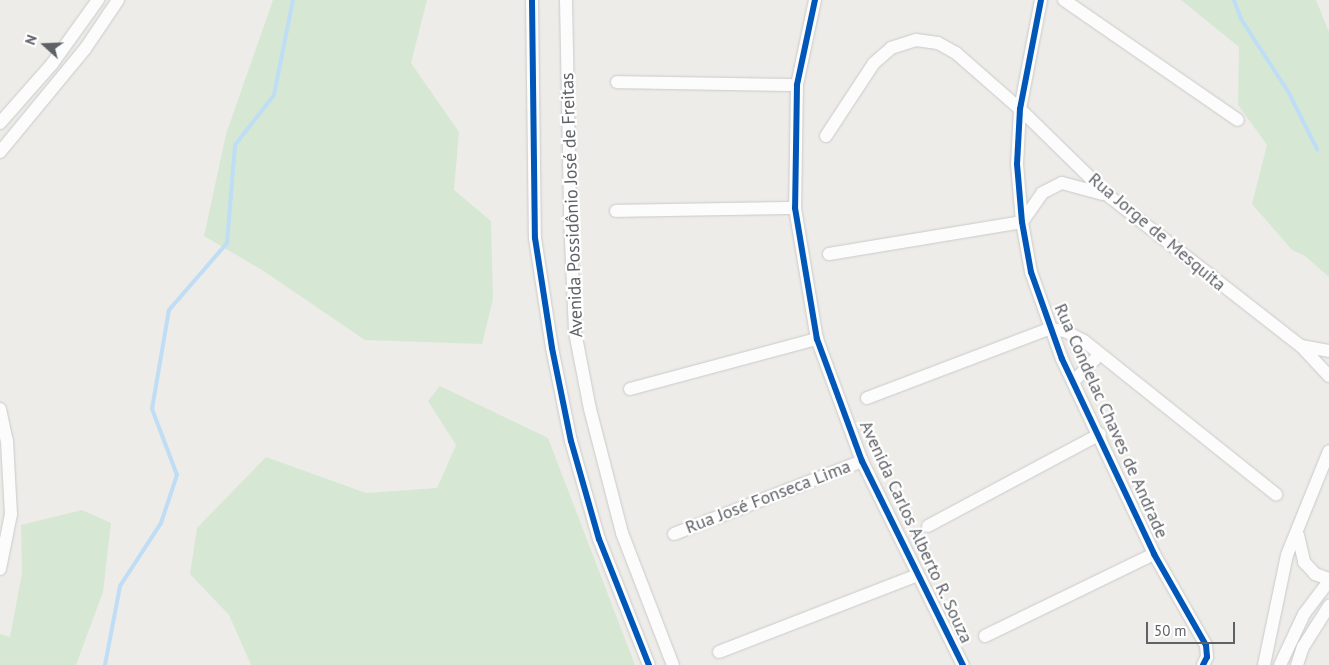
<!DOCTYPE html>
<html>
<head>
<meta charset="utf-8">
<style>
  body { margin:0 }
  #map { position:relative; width:1329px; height:665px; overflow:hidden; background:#edece8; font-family:"PT Sans",sans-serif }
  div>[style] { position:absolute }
  .green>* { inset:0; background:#d6e8d4 }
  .stream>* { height:4px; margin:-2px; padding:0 2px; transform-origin:2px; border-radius:2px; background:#bfddf5 }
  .roads { filter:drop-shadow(0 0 1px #cacaca) drop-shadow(0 0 1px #cacaca) }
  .minor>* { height:12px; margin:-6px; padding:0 6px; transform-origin:6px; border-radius:6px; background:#fcfcfc }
  .cycleway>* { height:6px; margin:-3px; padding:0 3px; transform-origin:3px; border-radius:3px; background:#0057b8 }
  span { translate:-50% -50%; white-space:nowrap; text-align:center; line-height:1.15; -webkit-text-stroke:4.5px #fff; paint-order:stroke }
  .street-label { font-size:18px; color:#5e6166 }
  .north { position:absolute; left:20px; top:20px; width:50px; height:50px; -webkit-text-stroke:4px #fff; paint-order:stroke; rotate:290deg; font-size:14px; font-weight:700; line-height:20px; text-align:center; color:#5e6166 }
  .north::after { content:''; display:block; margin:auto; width:18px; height:22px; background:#5e6166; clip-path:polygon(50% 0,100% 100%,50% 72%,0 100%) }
  .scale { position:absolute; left:1146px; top:622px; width:89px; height:22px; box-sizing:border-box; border:2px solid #5e6166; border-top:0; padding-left:6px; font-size:15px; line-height:18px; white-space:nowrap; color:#5e6166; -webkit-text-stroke:4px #fff; paint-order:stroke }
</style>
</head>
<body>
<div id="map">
  <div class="green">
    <i style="clip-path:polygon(273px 0,427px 0,411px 63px,459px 132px,454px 190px,491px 221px,493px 299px,482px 344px,365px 340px,262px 270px,204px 236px,226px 134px)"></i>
    <i style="clip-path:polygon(1181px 0,1316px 0,1329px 32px,1329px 277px,1305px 256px,1292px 250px,1252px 204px,1267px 145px,1238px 105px,1239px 47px)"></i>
    <i style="clip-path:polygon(440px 386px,548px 438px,635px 665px,251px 665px,229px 615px,190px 574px,197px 528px,266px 457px,366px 493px,437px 488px,456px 445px,428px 401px)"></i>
    <i style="clip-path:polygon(82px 510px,111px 523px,103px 592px,76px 665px,0 665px,0 634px,10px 637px,22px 573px,21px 525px)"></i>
  </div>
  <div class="stream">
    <i style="left:1234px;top:0;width:20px;rotate:70deg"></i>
    <i style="left:1241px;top:19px;width:88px;rotate:57deg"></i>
    <i style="left:1289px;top:93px;width:63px;rotate:63.4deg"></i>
    <i style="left:105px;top:665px;width:80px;rotate:-79.2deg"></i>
    <i style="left:120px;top:586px;width:75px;rotate:-56.9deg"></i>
    <i style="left:161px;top:523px;width:51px;rotate:-71.6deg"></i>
    <i style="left:177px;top:475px;width:71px;rotate:-110.7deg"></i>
    <i style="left:152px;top:409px;width:100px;rotate:-80.3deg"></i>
    <i style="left:169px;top:310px;width:89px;rotate:-49.1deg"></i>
    <i style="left:227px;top:243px;width:98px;rotate:-85.3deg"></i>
    <i style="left:235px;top:145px;width:63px;rotate:-52deg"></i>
    <i style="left:274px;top:95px;width:97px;rotate:-78.7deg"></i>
  </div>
  <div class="roads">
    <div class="minor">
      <i style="left:532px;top:0;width:238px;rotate:89.3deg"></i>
      <i style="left:535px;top:238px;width:111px;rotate:81.2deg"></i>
      <i style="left:552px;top:348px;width:95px;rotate:78.5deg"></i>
      <i style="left:571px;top:441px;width:102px;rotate:74.1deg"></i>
      <i style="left:599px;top:539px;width:136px;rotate:68.4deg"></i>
      <i style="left:566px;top:0;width:217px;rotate:88.9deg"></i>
      <i style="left:570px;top:217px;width:115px;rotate:87.5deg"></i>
      <i style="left:575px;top:332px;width:78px;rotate:79deg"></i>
      <i style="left:590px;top:409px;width:128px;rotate:75.5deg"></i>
      <i style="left:622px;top:533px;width:142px;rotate:68.9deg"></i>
      <i style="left:815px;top:0;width:87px;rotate:102deg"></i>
      <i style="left:797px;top:85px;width:123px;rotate:90.9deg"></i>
      <i style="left:795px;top:208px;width:133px;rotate:80.5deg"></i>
      <i style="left:817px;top:339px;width:130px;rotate:69.8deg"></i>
      <i style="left:862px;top:461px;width:228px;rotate:63.7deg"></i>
      <i style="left:1041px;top:0;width:111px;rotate:100.9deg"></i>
      <i style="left:1020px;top:109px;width:55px;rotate:93.1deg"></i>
      <i style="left:1017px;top:164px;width:58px;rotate:85.1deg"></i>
      <i style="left:1022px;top:222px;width:51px;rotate:79.8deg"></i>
      <i style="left:1031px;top:272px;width:92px;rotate:70.4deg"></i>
      <i style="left:1062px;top:359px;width:216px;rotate:64.7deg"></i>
      <i style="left:1154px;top:554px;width:105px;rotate:60.3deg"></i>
      <i style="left:1206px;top:645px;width:12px;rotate:85deg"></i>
      <i style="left:1207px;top:657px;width:9px;rotate:117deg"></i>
      <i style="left:1064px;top:0;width:211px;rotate:34.6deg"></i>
      <i style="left:617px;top:82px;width:180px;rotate:1deg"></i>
      <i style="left:0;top:123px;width:79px;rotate:-48.6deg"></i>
      <i style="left:52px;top:64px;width:79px;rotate:-54.3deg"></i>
      <i style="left:826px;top:136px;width:87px;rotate:-56.7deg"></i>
      <i style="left:874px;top:63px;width:23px;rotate:-41deg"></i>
      <i style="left:891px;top:48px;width:26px;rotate:-18deg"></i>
      <i style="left:916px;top:40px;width:22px;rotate:8deg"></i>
      <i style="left:938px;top:43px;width:21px;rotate:29deg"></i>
      <i style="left:956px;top:53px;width:85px;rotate:41.2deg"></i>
      <i style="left:1020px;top:109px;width:126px;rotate:44.4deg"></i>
      <i style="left:1110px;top:197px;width:242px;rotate:38deg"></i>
      <i style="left:1301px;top:346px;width:41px;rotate:47deg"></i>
      <i style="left:0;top:152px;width:134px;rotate:-50.5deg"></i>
      <i style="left:85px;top:49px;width:59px;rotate:-56deg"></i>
      <i style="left:616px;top:211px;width:179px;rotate:-1deg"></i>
      <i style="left:829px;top:254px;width:196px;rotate:-9.4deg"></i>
      <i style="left:1022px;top:222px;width:35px;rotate:-55deg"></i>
      <i style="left:1042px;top:193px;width:22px;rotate:-27deg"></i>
      <i style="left:1062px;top:183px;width:42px;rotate:15deg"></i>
      <i style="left:1301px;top:346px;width:28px;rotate:10deg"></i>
      <i style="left:1073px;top:382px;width:39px;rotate:-46deg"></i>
      <i style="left:630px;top:389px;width:194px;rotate:-15deg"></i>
      <i style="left:867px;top:398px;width:195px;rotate:-20.8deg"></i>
      <i style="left:1049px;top:329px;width:16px;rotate:7deg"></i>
      <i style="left:1065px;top:331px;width:21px;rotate:28deg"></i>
      <i style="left:1084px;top:341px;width:246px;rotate:38.6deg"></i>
      <i style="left:0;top:409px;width:33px;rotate:78deg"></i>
      <i style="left:7px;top:441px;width:73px;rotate:86.9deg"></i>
      <i style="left:11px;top:514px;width:56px;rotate:101.3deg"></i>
      <i style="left:928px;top:526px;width:195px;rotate:-28.1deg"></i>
      <i style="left:674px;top:534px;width:202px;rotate:-21.2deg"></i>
      <i style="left:1298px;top:535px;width:28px;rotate:77deg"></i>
      <i style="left:1304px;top:562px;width:16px;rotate:47deg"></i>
      <i style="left:1315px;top:574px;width:15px;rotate:20deg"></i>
      <i style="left:985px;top:636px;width:188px;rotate:-25.9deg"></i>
      <i style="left:719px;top:652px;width:213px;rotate:-21.2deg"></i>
      <i style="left:1264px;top:665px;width:112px;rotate:-78.2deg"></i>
      <i style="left:1287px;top:555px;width:112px;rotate:-68deg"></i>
      <i style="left:1280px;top:665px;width:56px;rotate:-64.8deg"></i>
      <i style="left:1304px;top:614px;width:41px;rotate:-52.9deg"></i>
      <i style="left:1297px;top:665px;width:19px;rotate:-72deg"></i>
      <i style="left:1303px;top:647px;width:49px;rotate:-57.6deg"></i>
    </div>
  </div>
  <div class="cycleway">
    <i style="left:532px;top:0;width:238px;rotate:89.3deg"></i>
    <i style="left:535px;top:238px;width:111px;rotate:81.2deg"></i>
    <i style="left:552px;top:348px;width:95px;rotate:78.5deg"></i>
    <i style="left:571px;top:441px;width:102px;rotate:74.1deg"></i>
    <i style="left:599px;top:539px;width:136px;rotate:68.4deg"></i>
    <i style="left:815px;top:0;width:87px;rotate:102deg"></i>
    <i style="left:797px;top:85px;width:123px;rotate:90.9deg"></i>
    <i style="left:795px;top:208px;width:133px;rotate:80.5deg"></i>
    <i style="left:817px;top:339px;width:130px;rotate:69.8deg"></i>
    <i style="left:862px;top:461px;width:228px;rotate:63.7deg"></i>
    <i style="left:1041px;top:0;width:111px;rotate:100.9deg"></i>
    <i style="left:1020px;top:109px;width:55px;rotate:93.1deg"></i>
    <i style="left:1017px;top:164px;width:58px;rotate:85.1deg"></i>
    <i style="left:1022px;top:222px;width:51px;rotate:79.8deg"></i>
    <i style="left:1031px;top:272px;width:92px;rotate:70.4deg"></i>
    <i style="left:1062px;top:359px;width:216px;rotate:64.7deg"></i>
    <i style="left:1154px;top:554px;width:105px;rotate:60.3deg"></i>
    <i style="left:1206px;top:645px;width:12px;rotate:85deg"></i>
    <i style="left:1207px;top:657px;width:9px;rotate:117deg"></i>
  </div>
  <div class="street-label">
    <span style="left:572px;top:205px;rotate:-92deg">Avenida Possidônio José de Freitas</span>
    <span style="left:1157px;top:232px;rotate:40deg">Rua Jorge de Mesquita</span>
    <span style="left:1111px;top:421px;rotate:66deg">Rua Condelac Chaves de Andrade</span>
    <span style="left:768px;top:497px;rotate:-21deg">Rua José Fonseca Lima</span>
    <span style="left:916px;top:532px;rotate:65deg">Avenida Carlos Alberto R. Souza</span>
  </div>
  <div class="north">N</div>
  <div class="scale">50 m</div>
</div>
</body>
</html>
